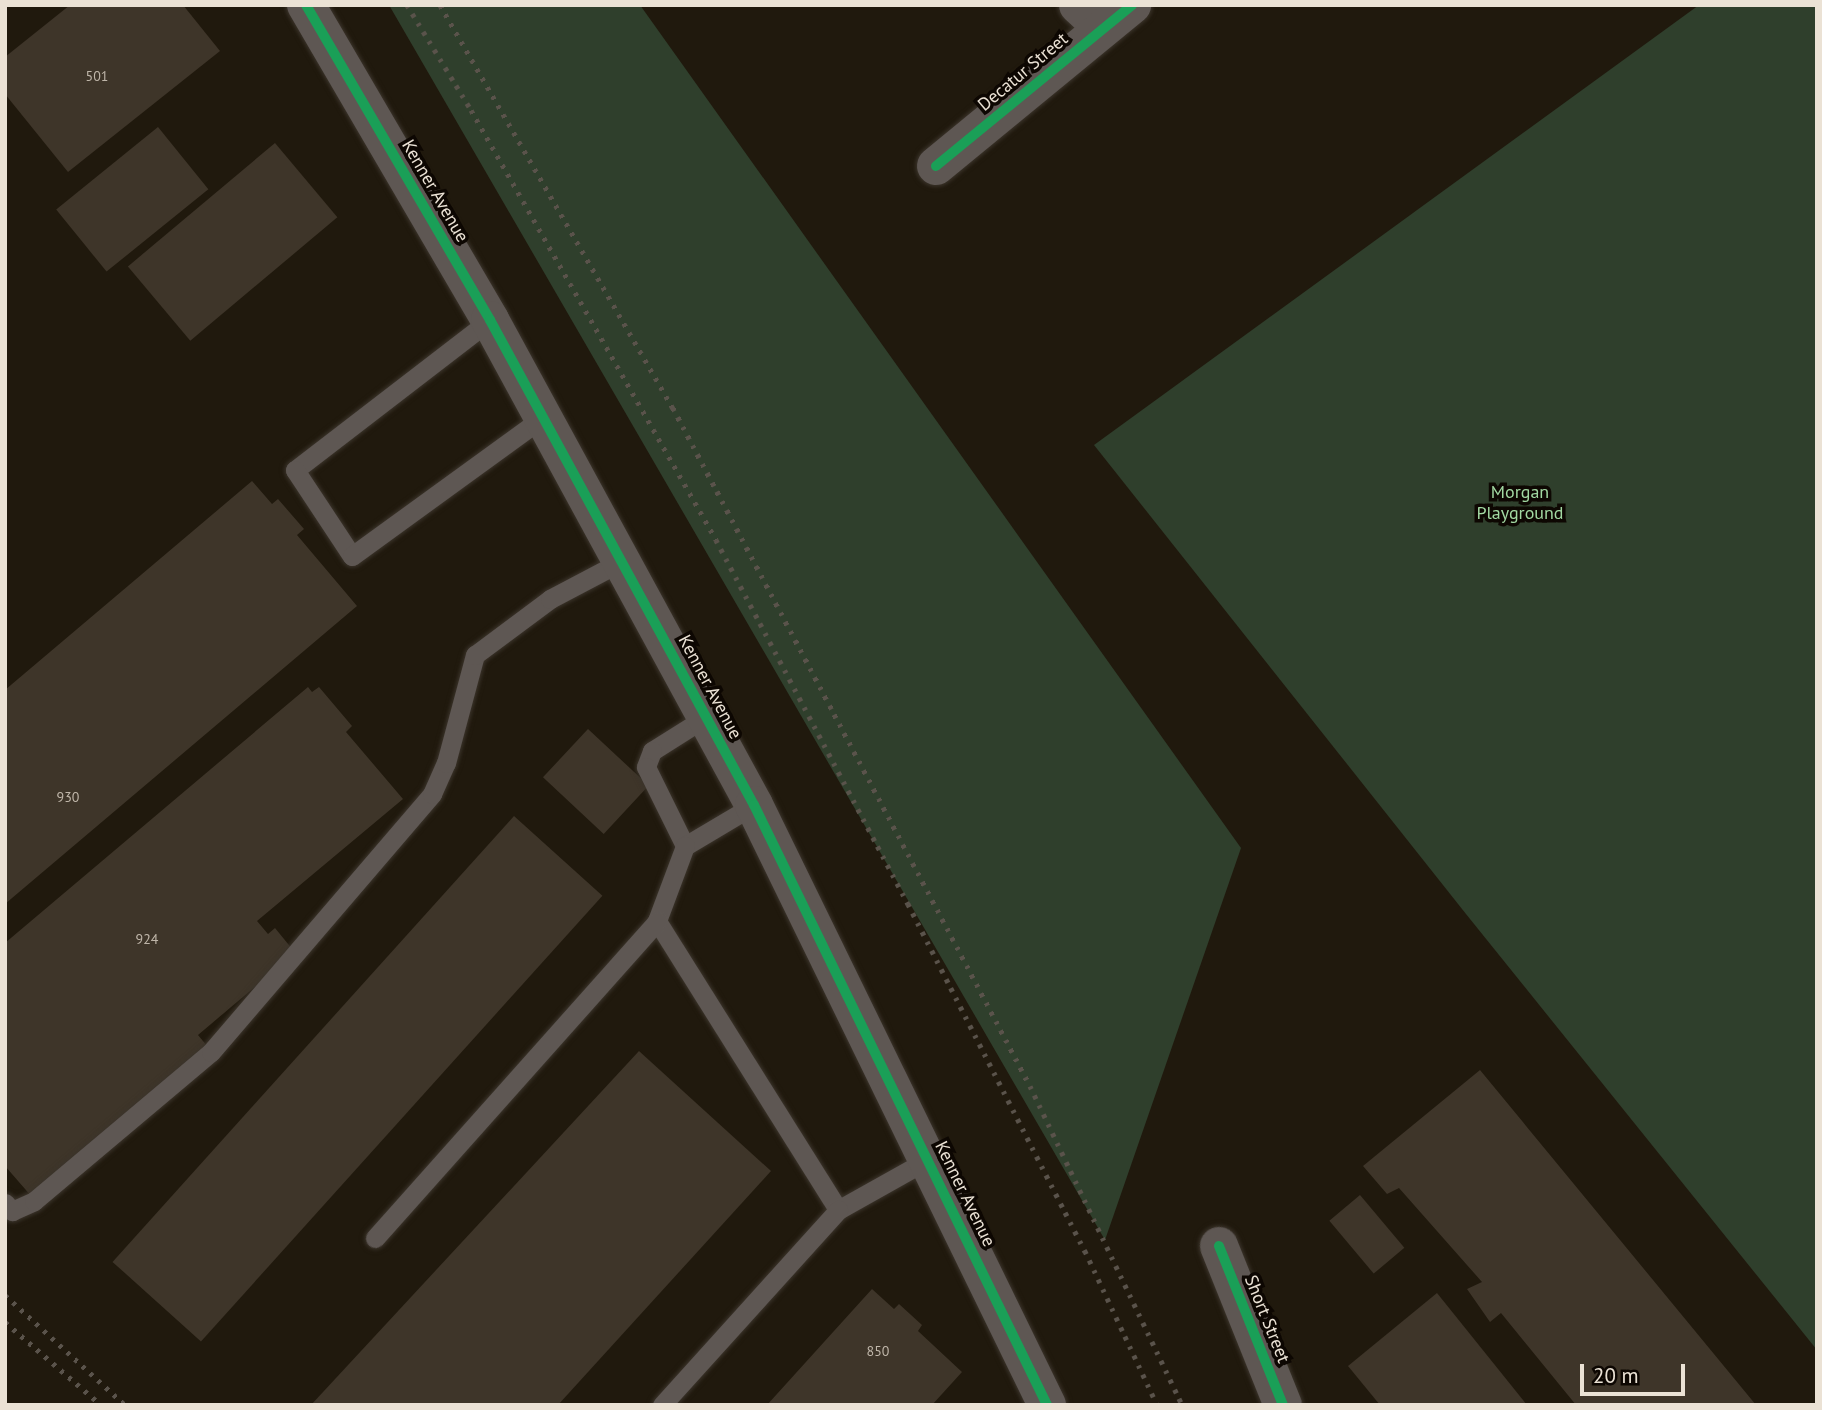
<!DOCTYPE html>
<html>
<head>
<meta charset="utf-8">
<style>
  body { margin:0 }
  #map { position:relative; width:1822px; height:1410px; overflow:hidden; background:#20190d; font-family:"PT Sans",sans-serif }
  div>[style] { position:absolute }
  .green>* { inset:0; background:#2f3f2c }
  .building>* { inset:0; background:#3e3529; transform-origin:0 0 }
  .roads { filter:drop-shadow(0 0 2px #3b342b) drop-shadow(0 0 2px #3b342b) }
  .lane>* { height:19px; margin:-9.5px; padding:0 9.5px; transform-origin:9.5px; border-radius:9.5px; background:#5e5753 }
  .street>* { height:38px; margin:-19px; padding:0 19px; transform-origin:19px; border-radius:19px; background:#5e5753 }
  .rail>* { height:5px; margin-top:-2.5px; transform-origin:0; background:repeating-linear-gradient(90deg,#5a534b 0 3.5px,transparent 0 10.5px) }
  .cycleway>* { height:10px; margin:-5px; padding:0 5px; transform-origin:5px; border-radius:5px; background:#1a9f57 }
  span { translate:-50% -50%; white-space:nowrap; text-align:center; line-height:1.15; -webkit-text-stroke:7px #0d0702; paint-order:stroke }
  .number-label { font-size:14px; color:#c0b7aa }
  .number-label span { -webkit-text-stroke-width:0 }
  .street-label { font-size:18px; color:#ebe2d5 }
  .park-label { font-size:18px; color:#a2d9a2 }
  .frame { position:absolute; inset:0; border:7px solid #ebe2d5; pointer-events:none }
  .scale { position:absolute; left:1580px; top:1364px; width:105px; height:32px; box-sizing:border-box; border:4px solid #ebe2d5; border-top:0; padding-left:9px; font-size:21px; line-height:24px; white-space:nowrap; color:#ebe2d5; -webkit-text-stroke:5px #0d0702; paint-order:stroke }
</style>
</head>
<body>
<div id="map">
  <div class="green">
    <i style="clip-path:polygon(389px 5px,640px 5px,1241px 848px,1105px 1240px)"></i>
    <i style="clip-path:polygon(1699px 5px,1817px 5px,1817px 1350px,1466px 914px,1094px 445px)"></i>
  </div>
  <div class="building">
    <i style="clip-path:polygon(70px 5px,183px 5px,220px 51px,68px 172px,5px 94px,5px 57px)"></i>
    <i style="left:158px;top:127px;width:80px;height:131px;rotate:51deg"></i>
    <i style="left:275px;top:143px;width:97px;height:192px;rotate:50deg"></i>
    <i style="clip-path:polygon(252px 481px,272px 504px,278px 499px,304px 529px,297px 535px,357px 606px,5px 904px,5px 690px)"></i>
    <i style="clip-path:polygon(308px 687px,312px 692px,319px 687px,352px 726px,346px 732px,403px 799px,257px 921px,268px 934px,275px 928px,293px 950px,288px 959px,198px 1035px,208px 1047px,32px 1197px,5px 1166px,5px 943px)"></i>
    <i style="left:588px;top:729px;width:83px;height:66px;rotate:43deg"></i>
    <i style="left:514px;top:816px;width:119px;height:600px;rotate:42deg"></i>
    <i style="clip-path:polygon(639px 1051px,771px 1171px,558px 1405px,311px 1405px)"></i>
    <i style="clip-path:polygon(1480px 1070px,1756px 1405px,1576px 1405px,1501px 1313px,1490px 1322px,1467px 1289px,1482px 1282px,1399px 1188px,1387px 1194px,1363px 1166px)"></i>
    <i style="left:1360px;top:1195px;width:69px;height:40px;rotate:50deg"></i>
    <i style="clip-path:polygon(872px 1289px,894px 1309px,899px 1304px,922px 1325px,918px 1331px,962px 1372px,932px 1405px,767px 1405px)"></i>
    <i style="clip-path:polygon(1437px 1293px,1527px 1405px,1380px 1405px,1348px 1366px)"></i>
  </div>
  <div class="roads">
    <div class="lane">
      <i style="left:490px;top:320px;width:246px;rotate:142.4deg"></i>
      <i style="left:295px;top:470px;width:103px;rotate:56.5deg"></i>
      <i style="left:352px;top:556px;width:236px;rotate:-36deg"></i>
      <i style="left:706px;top:717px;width:64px;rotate:147.8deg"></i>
      <i style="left:652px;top:751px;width:17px;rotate:111deg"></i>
      <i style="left:646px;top:767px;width:88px;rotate:63.7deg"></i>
      <i style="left:685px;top:846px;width:80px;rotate:-30.7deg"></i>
      <i style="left:685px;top:846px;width:80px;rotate:110.5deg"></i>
      <i style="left:657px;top:921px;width:341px;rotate:57.9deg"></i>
      <i style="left:838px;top:1210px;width:104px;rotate:-29.3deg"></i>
      <i style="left:5px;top:1203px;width:11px;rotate:49deg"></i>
      <i style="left:12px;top:1211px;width:24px;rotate:-24deg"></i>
      <i style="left:34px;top:1201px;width:231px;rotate:-40.1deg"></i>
      <i style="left:211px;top:1052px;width:340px;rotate:-49.4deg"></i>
      <i style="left:432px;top:794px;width:34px;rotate:-66deg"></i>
      <i style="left:446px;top:763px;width:112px;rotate:-75deg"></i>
      <i style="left:475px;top:655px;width:94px;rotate:-36.7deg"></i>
      <i style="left:550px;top:599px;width:81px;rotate:-27.8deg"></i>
      <i style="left:375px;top:1238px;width:424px;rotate:-48.3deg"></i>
      <i style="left:662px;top:1405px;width:263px;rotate:-47.9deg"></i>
    </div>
    <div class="street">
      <i style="left:306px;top:5px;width:365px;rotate:59.7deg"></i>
      <i style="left:490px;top:320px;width:552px;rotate:61.44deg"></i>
      <i style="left:754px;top:805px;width:668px;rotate:63.97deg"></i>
      <i style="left:1078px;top:5px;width:34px;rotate:43deg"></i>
      <i style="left:936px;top:166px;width:254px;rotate:-39.4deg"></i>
      <i style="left:1219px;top:1246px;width:171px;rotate:68.1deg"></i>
    </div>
  </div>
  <div class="rail">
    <i style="left:407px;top:5px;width:123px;rotate:58.6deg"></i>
    <i style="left:471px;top:110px;width:495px;rotate:60.3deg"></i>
    <i style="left:716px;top:540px;width:412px;rotate:62.2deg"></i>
    <i style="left:908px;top:904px;width:390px;rotate:63deg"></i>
    <i style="left:1085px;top:1251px;width:170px;rotate:64.9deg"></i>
    <i style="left:440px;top:5px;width:466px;rotate:60deg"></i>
    <i style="left:673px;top:408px;width:766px;rotate:62.23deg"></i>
    <i style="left:1030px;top:1086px;width:353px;rotate:64.5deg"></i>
    <i style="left:5px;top:1295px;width:163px;rotate:42.5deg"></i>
    <i style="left:5px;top:1322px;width:127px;rotate:40.8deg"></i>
  </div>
  <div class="cycleway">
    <i style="left:306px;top:5px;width:365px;rotate:59.7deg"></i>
    <i style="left:490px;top:320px;width:552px;rotate:61.44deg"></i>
    <i style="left:754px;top:805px;width:668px;rotate:63.97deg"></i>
    <i style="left:936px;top:166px;width:254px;rotate:-39.4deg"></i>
    <i style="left:1219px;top:1246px;width:171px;rotate:68.1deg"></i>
  </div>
  <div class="number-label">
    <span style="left:97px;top:76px">501</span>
    <span style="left:68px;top:797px">930</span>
    <span style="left:147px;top:939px">924</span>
    <span style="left:878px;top:1351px">850</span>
  </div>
  <div class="street-label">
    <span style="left:1023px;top:72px;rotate:-40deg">Decatur Street</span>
    <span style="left:435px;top:191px;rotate:60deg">Kenner Avenue</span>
    <span style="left:710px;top:687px;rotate:62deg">Kenner Avenue</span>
    <span style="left:965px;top:1194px;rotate:64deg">Kenner Avenue</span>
    <span style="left:1267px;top:1319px;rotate:68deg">Short Street</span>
  </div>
  <div class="park-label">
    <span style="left:1520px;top:503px">Morgan<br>Playground</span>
  </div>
  <div class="frame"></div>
  <div class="scale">20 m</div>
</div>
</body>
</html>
